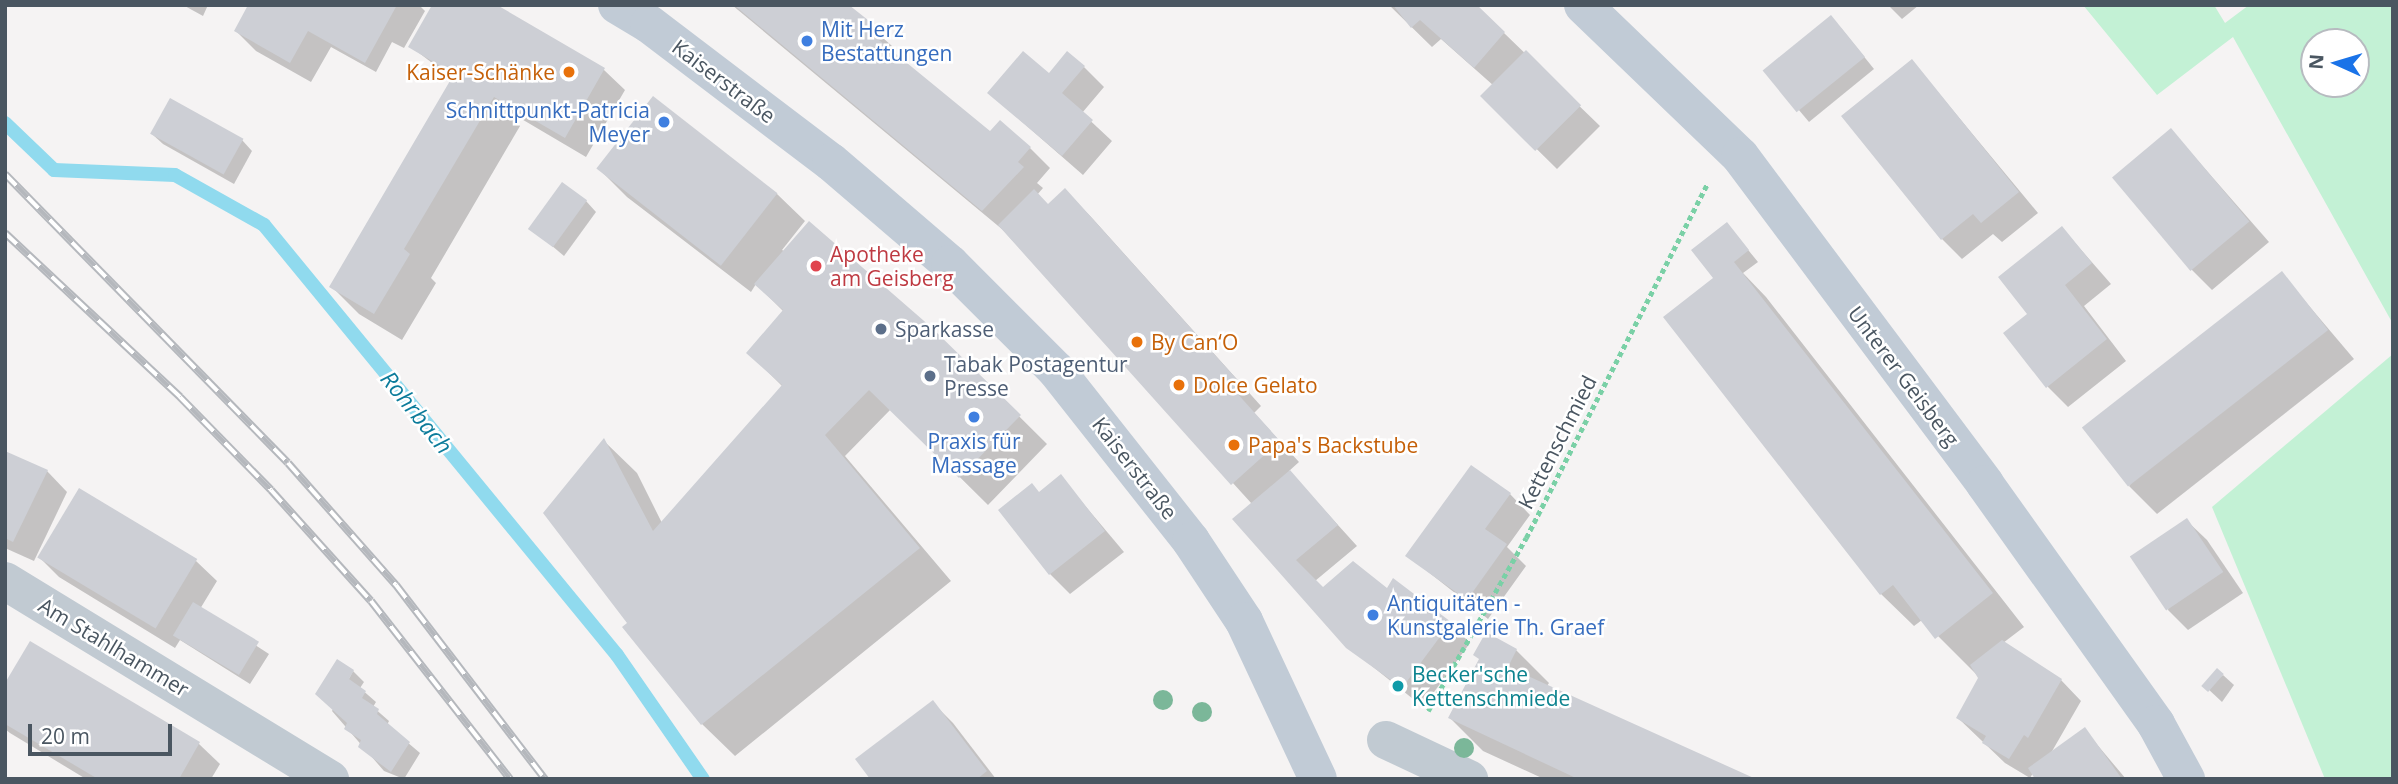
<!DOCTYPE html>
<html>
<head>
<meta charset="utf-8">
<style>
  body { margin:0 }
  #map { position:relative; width:2398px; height:784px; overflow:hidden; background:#f5f3f3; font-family:"Open Sans",sans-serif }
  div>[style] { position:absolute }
  .green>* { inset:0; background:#c3f1d5 }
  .shadow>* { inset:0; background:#0003 }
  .stream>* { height:14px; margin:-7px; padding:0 7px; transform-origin:7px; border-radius:7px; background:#90daee }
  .building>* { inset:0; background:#cdcfd5; transform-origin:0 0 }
  .path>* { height:4.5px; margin-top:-2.25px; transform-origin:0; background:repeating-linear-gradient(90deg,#7ad0a6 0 5px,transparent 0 8.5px) }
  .street>* { height:38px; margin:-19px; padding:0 19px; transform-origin:19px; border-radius:19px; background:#c1cad2 }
  .secondary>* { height:38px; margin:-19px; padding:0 19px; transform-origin:19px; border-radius:19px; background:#c1cbd6 }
  .rail>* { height:8px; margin-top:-4px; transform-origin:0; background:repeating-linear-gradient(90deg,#fff 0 16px,#b5b8bd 0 32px); box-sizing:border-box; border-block:2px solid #b5b8bd }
  .trees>* { width:20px; height:20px; margin:-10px; border-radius:50%; background:#7bb799 }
  .dots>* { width:19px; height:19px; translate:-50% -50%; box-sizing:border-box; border:4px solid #fff; border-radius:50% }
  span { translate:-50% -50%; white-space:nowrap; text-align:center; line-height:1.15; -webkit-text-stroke:5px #fff; paint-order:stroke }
  .shop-label { font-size:21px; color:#366cbe }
  .left { translate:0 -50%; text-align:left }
  .right { translate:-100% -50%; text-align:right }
  .food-label { font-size:21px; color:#c56008 }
  .street-label { font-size:21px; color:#4a5661 }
  .health-label { font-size:21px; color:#be3a42 }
  .service-label { font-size:21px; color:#4e5e75 }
  .culture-label { font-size:21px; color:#0d838f }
  .water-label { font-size:23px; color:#0c7c9b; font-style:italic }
  .frame { position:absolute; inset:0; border:7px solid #4a5661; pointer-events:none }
  .north { position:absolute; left:2300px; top:28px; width:70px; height:70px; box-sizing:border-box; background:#fff; border:2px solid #b7bbc0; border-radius:50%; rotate:274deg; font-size:19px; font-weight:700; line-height:28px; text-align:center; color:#4a5661 }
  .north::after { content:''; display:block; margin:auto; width:24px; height:32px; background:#1a73e8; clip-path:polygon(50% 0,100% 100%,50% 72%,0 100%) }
  .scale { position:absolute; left:28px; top:724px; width:144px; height:32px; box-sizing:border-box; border:4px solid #4a5661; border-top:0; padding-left:9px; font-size:21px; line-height:24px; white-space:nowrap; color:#4a5661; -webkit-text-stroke:5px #fff; paint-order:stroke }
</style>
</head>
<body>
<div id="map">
  <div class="green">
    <i style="clip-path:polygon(evenodd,2083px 5px,2214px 5px,2225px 23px,2249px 5px,2393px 5px,2393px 324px,2233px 37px,2157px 95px,2083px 5px,2314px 42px,2356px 42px,2356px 84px,2314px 84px,2314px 42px)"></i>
    <i style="clip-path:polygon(2393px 354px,2393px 779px,2325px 779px,2212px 507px)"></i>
  </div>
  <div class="shadow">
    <i style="clip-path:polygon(183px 5px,208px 5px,203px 16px)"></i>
    <i style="clip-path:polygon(250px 5px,419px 5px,425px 11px,404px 48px,392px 42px,376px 72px,331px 47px,311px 82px,256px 51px,236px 31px)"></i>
    <i style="clip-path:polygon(494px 5px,604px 70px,625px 90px,586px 157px,508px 111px,520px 126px,431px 278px,436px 283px,402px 340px,359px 314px,332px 287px,453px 79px,410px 46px)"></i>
    <i style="clip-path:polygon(732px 5px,846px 5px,892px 46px,889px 51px,990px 133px,1030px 148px,1050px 168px,1037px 183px,1043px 188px,1037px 195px,1049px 206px,1065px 190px,1092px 218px,1261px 406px,1254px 413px,1299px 462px,1289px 471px,1357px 546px,1315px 581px,1324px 590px,1387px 591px,1450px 623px,1470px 643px,1423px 707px,1347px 646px,1252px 504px,1003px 230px)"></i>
    <i style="clip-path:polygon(1389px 5px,1475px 5px,1600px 126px,1557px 169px,1484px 97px,1494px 86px,1441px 39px,1432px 47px)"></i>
    <i style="clip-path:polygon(1888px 5px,1919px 5px,1902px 19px)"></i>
    <i style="clip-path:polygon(1841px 28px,1874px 69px,1809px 122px,1766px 71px)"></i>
    <i style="clip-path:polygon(1912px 61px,2038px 213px,2002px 242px,1993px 234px,1962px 259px,1942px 239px)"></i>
    <i style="clip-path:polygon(1084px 67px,1104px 87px,1082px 113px,1112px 141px,1083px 175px,989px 93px)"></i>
    <i style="clip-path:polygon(653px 98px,777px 194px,805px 221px,782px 250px,930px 328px,1047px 444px,988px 505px,891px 409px,845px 456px,951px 581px,735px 756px,702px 724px,630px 623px,604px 441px,637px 473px,662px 523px,783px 387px,749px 353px,784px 312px,756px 284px,751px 292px,627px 197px,599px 169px)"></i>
    <i style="clip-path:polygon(2171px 130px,2269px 242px,2212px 290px,2192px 270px)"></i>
    <i style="clip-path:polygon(152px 134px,242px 140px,252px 151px,234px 184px,163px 144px)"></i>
    <i style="clip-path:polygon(586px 201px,596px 212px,564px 256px,532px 229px)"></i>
    <i style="clip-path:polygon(1727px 224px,1758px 262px,1743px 273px,1766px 297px,2024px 627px,2003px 643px,2061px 680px,2081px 701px,2051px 753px,2084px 729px,2126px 779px,2037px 779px,2033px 773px,2030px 778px,2005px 763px,1958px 718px,1980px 678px,1922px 620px,1914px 626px,1881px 594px,1715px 279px)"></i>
    <i style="clip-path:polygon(2062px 228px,2111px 284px,2084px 306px,2126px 361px,2068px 407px,2048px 387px,2029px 315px)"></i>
    <i style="clip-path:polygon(2282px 274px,2354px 359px,2157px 514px,2129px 486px)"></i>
    <i style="clip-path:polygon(5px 452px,47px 471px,67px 492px,34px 561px,5px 548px)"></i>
    <i style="clip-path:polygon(1060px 476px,1124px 552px,1070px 594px,1050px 574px,1039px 493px)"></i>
    <i style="clip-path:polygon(80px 490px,196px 561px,217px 581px,200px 609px,269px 654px,250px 684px,180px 640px,175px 648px,59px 577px,39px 557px)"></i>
    <i style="clip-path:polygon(1510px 494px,1530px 515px,1507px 547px,1526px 566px,1488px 619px,1408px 556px)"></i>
    <i style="clip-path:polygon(2186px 520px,2207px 540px,2243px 593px,2188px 630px,2168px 610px)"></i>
    <i style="clip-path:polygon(31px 643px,199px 744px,220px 764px,211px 779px,86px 779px,10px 733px,5px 729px,5px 686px)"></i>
    <i style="clip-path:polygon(1516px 650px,1549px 683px,1547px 686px,1752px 779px,1544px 779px,1483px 751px,1450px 718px)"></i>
    <i style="clip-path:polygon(353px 671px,364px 682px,360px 688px,376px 702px,373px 707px,389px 721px,387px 725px,420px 753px,404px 779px,384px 771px,332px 711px)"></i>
    <i style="clip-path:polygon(2223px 675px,2234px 685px,2222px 702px,2206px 687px)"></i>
    <i style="clip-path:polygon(932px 702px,953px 723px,996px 779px,873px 779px)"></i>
  </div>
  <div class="stream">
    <i style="left:5px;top:123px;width:68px;rotate:43.8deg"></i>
    <i style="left:54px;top:170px;width:121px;rotate:2.4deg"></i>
    <i style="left:175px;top:175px;width:102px;rotate:29.3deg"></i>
    <i style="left:264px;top:225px;width:556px;rotate:50.62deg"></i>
    <i style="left:617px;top:655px;width:151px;rotate:55.3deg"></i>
  </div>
  <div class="building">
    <i style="clip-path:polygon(248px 5px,397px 5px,365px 63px,308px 31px,290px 63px,234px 31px)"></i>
    <i style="clip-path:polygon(432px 5px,497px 5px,605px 68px,565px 138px,494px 97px,404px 249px,410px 254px,374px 314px,329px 287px,454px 74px,408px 47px)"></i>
    <i style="clip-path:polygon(734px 5px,849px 5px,873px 24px,868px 31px,990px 131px,1000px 120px,1031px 147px,1018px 162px,1024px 167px,982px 211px)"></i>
    <i style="clip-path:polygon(1393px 5px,1477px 5px,1505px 32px,1474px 68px,1420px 20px,1411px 28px)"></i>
    <i style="left:1831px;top:15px;width:54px;height:88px;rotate:51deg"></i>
    <i style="left:1526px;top:50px;width:78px;height:65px;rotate:45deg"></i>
    <i style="clip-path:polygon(1023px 51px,1049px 73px,1067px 51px,1085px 66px,1062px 93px,1093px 120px,1062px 156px,987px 93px)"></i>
    <i style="clip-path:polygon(1912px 59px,2019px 192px,1981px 223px,1973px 214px,1941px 240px,1841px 116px)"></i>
    <i style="left:653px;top:96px;width:158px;height:92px;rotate:38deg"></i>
    <i style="left:170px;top:98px;width:84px;height:41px;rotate:29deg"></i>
    <i style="left:2171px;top:128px;width:122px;height:77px;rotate:50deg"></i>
    <i style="left:562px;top:182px;width:31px;height:58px;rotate:36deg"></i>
    <i style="clip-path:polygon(1065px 188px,1242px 385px,1235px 391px,1280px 441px,1231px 485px,998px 225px,1034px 189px,1048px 204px)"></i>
    <i style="clip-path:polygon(809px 221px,931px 327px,1021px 415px,959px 478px,869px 390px,825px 435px,920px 548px,701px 725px,622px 627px,627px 623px,543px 513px,604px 438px,653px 531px,782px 385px,746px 353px,783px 310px,754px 284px)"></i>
    <i style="clip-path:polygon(1727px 222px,1749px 250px,1734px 262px,1993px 593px,1935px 639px,1893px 585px,1880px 595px,1663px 317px,1713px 278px,1691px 250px)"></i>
    <i style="clip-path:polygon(2062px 226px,2092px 263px,2065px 285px,2107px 339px,2046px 388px,2003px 333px,2027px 314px,1998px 277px)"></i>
    <i style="left:2282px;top:271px;width:75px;height:254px;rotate:52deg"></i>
    <i style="clip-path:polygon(5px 451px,48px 470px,13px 542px,5px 538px)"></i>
    <i style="clip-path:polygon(1471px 465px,1511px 493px,1485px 529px,1507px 544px,1467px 600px,1405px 556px)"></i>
    <i style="clip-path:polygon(1290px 470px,1338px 525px,1296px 560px,1323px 587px,1353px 561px,1387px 588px,1393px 578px,1451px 622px,1402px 688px,1346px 648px,1232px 519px)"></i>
    <i style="clip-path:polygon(1061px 474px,1105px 531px,1049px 575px,998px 510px,1032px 483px,1039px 492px)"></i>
    <i style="left:79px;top:488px;width:138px;height:81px;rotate:31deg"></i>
    <i style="left:2187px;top:518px;width:65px;height:69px;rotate:56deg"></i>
    <i style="left:193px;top:602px;width:77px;height:39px;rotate:31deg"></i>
    <i style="clip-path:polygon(1486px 632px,1517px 649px,1508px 667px,1756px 779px,1578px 779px,1448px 718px,1479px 659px,1473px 655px)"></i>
    <i style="clip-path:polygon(2002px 640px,2062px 679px,2028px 738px,2024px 735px,2009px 759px,1982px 743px,1986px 736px,1956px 718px,1978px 678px,1970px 665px)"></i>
    <i style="clip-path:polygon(30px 641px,200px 742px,179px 779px,98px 779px,5px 724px,5px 683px)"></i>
    <i style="clip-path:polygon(337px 659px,354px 670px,349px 679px,366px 691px,362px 698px,379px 709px,377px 714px,410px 742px,391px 772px,358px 747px,361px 740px,344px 729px,347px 723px,315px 694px)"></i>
    <i style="left:2217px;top:668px;width:9px;height:24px;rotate:41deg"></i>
    <i style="clip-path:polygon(933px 700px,987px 771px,977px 779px,870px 779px,855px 759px)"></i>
    <i style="clip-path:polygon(2085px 727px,2122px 779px,2035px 779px,2028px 768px)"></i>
  </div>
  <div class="path">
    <i style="left:1428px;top:711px;width:199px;rotate:-60.5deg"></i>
    <i style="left:1526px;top:538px;width:398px;rotate:-62.9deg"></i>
  </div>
  <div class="street">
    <i style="left:5px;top:581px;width:381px;rotate:31.4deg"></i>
    <i style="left:1386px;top:740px;width:92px;rotate:25.2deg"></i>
  </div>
  <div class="secondary">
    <i style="left:617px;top:5px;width:37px;rotate:31deg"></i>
    <i style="left:649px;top:24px;width:228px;rotate:37.2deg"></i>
    <i style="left:831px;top:162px;width:157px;rotate:40.6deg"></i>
    <i style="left:950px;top:264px;width:150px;rotate:45deg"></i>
    <i style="left:1056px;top:370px;width:218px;rotate:51.7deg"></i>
    <i style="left:1191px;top:541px;width:96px;rotate:56.5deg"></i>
    <i style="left:1244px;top:621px;width:174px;rotate:64.9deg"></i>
    <i style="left:1583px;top:5px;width:218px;rotate:43.9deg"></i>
    <i style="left:1740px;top:156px;width:409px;rotate:53.2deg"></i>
    <i style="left:1985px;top:484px;width:295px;rotate:54.5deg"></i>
    <i style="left:2156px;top:724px;width:63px;rotate:61.4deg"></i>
  </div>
  <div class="rail">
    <i style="left:5px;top:174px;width:404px;rotate:45.6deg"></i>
    <i style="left:288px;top:463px;width:163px;rotate:48.5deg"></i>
    <i style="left:396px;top:585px;width:245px;rotate:52.5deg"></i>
    <i style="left:5px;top:233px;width:240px;rotate:43.1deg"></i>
    <i style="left:180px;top:397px;width:130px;rotate:45.6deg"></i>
    <i style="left:271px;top:490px;width:149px;rotate:48deg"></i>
    <i style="left:371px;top:601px;width:226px;rotate:52deg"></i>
  </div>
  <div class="trees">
    <i style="left:1163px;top:700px"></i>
    <i style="left:1202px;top:712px"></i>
    <i style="left:1464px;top:748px"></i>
  </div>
  <div class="dots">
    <i style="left:807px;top:41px;background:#3f7fe0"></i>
    <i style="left:569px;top:72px;background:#e8710a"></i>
    <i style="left:664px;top:122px;background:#3f7fe0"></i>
    <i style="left:816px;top:266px;background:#e0444e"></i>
    <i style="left:881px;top:329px;background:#5c6f8a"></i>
    <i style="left:1137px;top:342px;background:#e8710a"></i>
    <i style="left:930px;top:376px;background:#5c6f8a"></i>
    <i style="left:1179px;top:385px;background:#e8710a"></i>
    <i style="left:974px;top:417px;background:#3f7fe0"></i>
    <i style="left:1234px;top:445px;background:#e8710a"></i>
    <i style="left:1373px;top:615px;background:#3f7fe0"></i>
    <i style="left:1398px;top:686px;background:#0f9aa8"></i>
  </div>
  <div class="shop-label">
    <span class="left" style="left:821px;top:41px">Mit Herz<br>Bestattungen</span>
    <span class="right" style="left:650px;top:122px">Schnittpunkt-Patricia<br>Meyer</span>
    <span style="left:974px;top:453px">Praxis für<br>Massage</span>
    <span class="left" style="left:1387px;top:615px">Antiquitäten -<br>Kunstgalerie Th. Graef</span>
  </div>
  <div class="food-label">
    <span class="right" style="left:555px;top:72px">Kaiser-Schänke</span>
    <span class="left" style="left:1151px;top:342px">By Can‘O</span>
    <span class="left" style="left:1193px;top:385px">Dolce Gelato</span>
    <span class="left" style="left:1248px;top:445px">Papa's Backstube</span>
  </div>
  <div class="street-label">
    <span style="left:724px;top:81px;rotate:37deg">Kaiserstraße</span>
    <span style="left:1904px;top:376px;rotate:53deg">Unterer Geisberg</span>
    <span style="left:1557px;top:442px;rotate:-63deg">Kettenschmied</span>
    <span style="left:1135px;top:468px;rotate:52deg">Kaiserstraße</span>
    <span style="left:114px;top:647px;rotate:31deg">Am Stahlhammer</span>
  </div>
  <div class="health-label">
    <span class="left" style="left:830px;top:266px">Apotheke<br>am Geisberg</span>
  </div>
  <div class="service-label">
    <span class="left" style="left:895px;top:329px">Sparkasse</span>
    <span class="left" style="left:944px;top:376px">Tabak Postagentur<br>Presse</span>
  </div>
  <div class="culture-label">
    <span class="left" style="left:1412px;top:686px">Becker'sche<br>Kettenschmiede</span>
  </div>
  <div class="water-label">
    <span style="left:417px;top:412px;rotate:51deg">Rohrbach</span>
  </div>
  <div class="frame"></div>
  <div class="north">N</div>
  <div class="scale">20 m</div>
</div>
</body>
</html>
